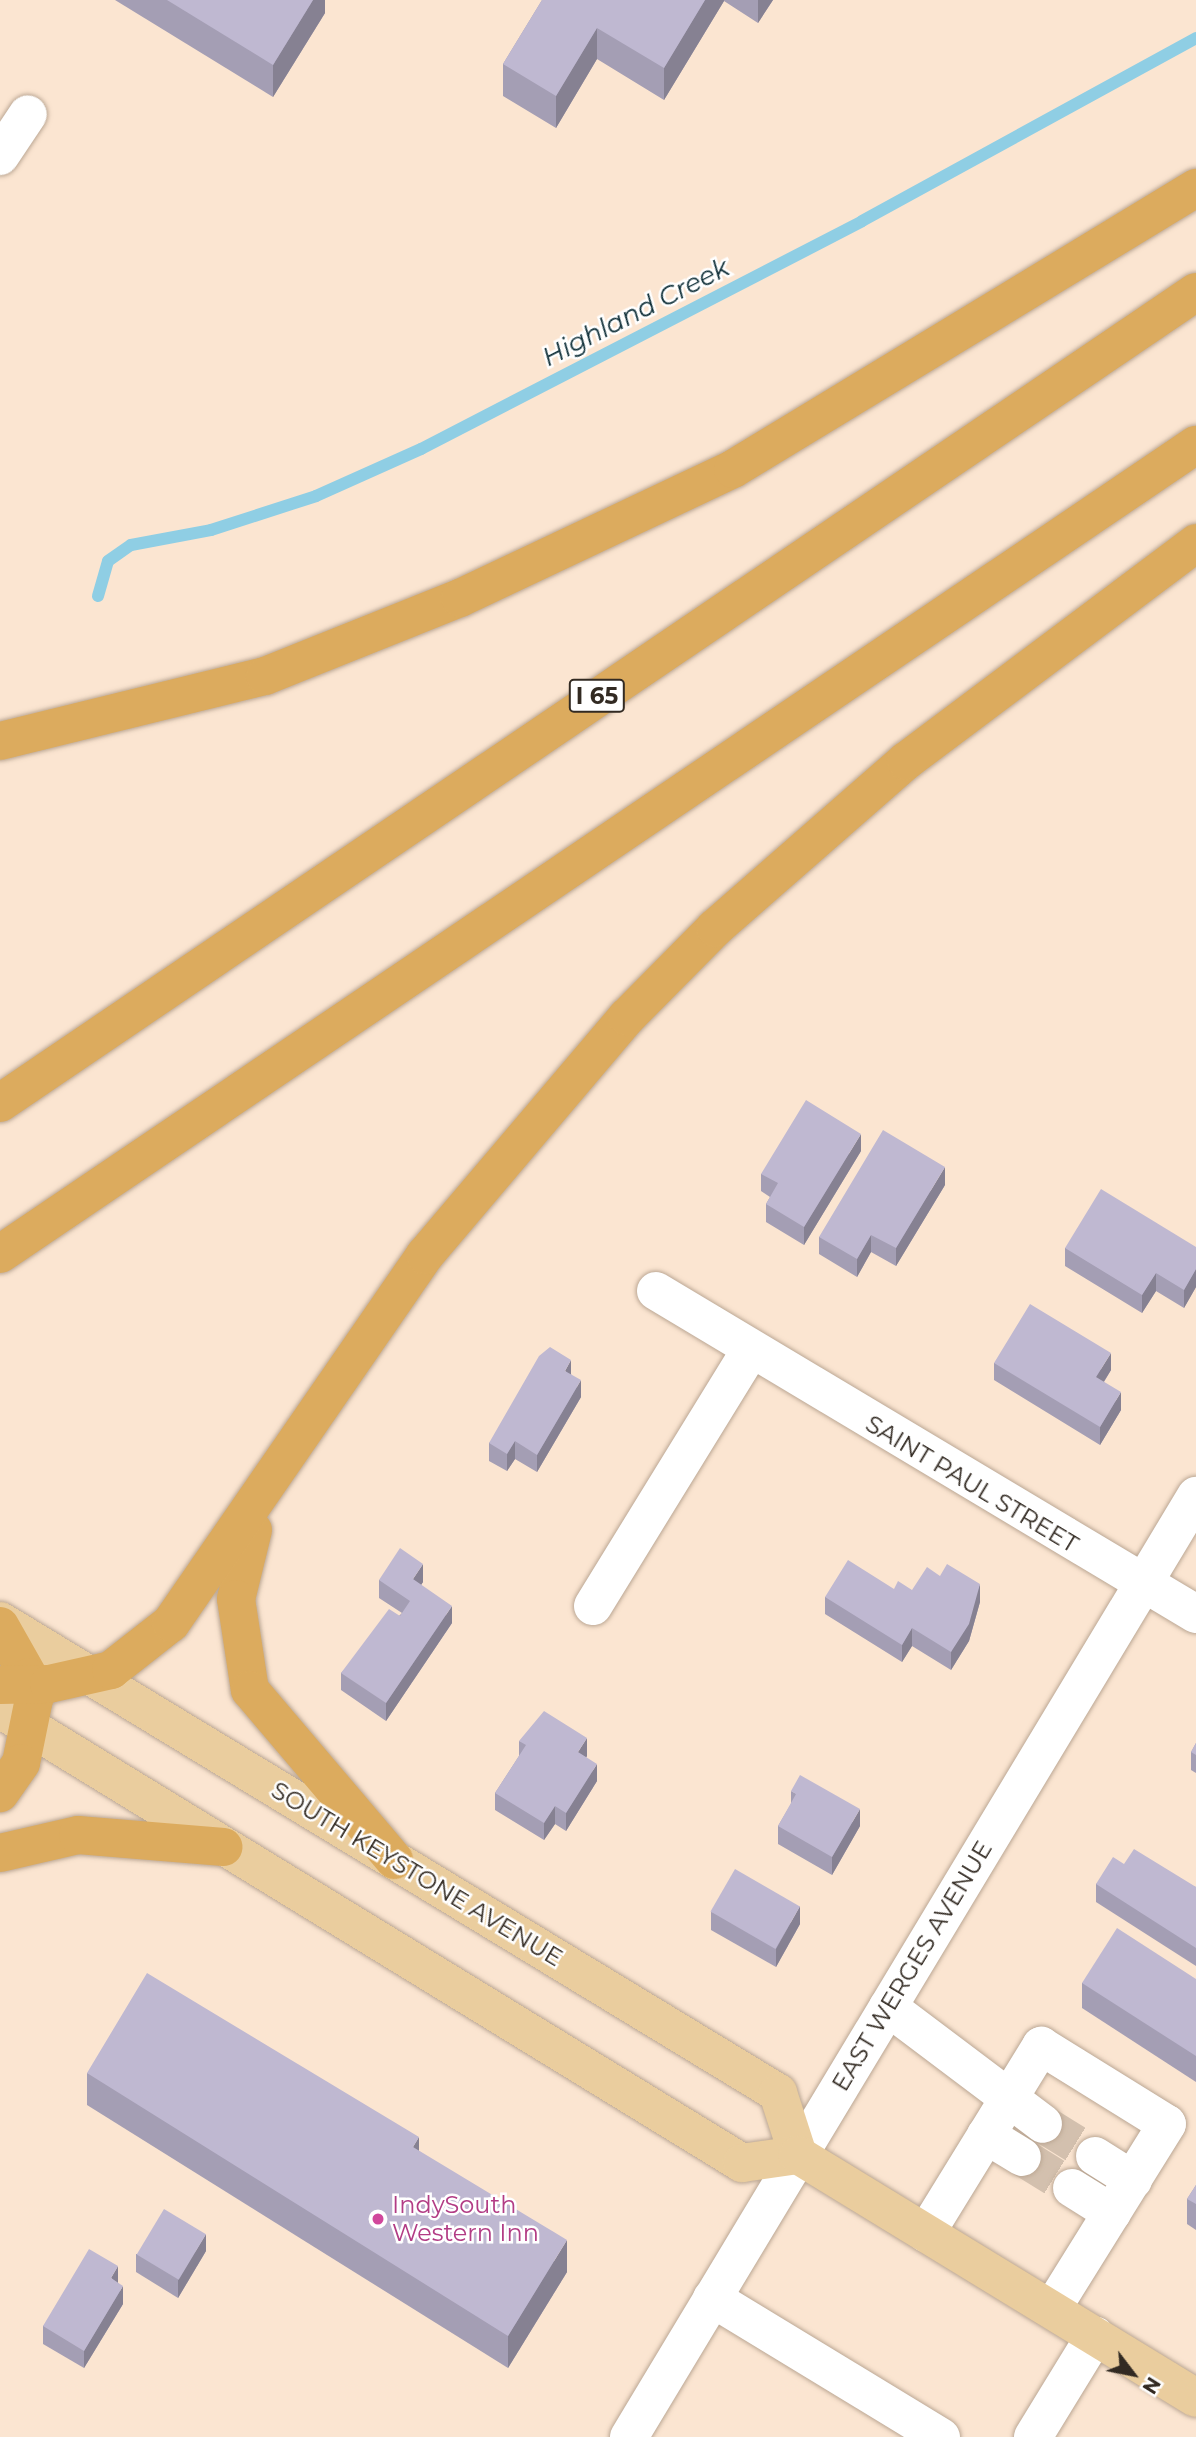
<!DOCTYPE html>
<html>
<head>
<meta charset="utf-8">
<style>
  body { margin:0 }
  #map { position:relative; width:1196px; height:2437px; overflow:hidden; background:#fbe5d1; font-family:Montserrat,sans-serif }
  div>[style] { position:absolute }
  .stream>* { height:12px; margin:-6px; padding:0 6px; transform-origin:6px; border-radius:6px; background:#8fcee4 }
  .minor-tunnel>* { height:38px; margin-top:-19px; transform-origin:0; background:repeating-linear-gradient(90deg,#d3c0ae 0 38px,transparent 0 57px) }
  .roads { filter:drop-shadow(0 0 2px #bba794) drop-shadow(0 0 2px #bba794) }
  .minor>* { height:38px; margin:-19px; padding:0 19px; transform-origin:19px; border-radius:19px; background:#fff }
  .major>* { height:38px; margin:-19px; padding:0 19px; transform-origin:19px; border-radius:19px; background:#eacd9e }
  .highway>* { height:38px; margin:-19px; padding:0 19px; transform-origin:19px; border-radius:19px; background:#dcab5e }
  .wall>* { inset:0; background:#a49eb4 }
  .shaded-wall>* { inset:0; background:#868192 }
  .building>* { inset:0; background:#bfb8d1; transform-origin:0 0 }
  .dots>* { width:19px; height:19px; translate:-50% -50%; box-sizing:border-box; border:4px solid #fff; border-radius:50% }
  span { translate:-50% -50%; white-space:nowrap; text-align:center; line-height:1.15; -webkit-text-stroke:5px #fff; paint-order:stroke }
  .shield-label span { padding:2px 5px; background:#fff; border:2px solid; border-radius:5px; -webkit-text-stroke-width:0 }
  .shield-label { font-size:23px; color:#322a22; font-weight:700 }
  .street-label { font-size:24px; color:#322a22 }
  .hotel-label { font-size:24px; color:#b23c85 }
  .left { translate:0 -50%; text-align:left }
  .water-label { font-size:26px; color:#0e2e37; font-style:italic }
  .north { position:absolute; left:1098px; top:2339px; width:70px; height:70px; -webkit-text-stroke:5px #fff; paint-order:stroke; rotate:122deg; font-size:19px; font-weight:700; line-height:28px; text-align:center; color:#322a22 }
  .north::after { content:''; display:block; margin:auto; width:24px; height:32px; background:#322a22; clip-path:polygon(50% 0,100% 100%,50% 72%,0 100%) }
</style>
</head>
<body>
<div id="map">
  <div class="stream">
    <i style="left:98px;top:596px;width:36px;rotate:-74deg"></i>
    <i style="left:108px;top:561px;width:28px;rotate:-35deg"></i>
    <i style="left:131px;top:545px;width:81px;rotate:-10.6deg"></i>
    <i style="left:211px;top:530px;width:110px;rotate:-17.9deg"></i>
    <i style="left:316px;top:496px;width:115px;rotate:-24.1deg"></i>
    <i style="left:421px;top:449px;width:496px;rotate:-27.3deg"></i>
    <i style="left:862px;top:221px;width:381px;rotate:-28.7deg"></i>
  </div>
  <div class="minor-tunnel">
    <i style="left:1043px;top:2124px;width:61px;rotate:31.6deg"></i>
    <i style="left:1022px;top:2157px;width:59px;rotate:31.8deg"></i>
  </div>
  <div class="roads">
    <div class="minor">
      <i style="left:0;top:156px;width:50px;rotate:-56.3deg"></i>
      <i style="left:656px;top:1291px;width:629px;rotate:30.89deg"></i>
      <i style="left:593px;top:1606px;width:298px;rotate:-58.4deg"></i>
      <i style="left:888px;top:2007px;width:194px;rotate:37deg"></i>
      <i style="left:986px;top:2135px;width:42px;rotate:31.4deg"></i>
      <i style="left:1095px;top:2156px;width:45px;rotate:32.3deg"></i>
      <i style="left:1072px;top:2188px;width:47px;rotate:32deg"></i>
      <i style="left:926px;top:2233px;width:220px;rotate:-58.4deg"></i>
      <i style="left:1041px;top:2046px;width:148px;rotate:31.8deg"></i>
      <i style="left:1167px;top:2124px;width:218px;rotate:121.9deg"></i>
      <i style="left:712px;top:2298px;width:268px;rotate:31.3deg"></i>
      <i style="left:629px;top:2437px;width:1099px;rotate:-58.93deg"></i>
      <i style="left:1033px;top:2437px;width:119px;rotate:-58.5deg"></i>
    </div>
    <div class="major">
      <i style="left:0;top:1621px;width:910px;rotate:31.24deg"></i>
      <i style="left:778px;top:2093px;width:65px;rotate:72.1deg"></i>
      <i style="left:0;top:1709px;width:870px;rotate:31.46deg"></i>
      <i style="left:742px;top:2163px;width:57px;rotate:-8.1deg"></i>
      <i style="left:798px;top:2155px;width:466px;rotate:31.4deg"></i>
    </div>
    <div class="highway">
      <i style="left:0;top:741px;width:273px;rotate:-13.8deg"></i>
      <i style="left:265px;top:676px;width:210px;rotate:-21.8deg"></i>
      <i style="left:460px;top:598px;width:302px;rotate:-25.3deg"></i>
      <i style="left:733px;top:469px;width:542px;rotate:-31.25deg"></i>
      <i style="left:0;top:1103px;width:1445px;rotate:-34.14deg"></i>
      <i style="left:0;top:1254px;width:1444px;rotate:-34.08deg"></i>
      <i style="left:253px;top:1530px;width:71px;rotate:103.8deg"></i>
      <i style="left:236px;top:1599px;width:92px;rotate:81.3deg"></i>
      <i style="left:250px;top:1690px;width:223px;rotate:49.7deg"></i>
      <i style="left:0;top:1626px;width:59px;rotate:60.4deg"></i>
      <i style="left:29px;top:1677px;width:23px;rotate:77deg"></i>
      <i style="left:34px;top:1699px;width:65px;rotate:101.5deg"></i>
      <i style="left:21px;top:1763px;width:37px;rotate:125deg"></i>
      <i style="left:0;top:1685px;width:49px;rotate:-1.2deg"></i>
      <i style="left:49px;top:1684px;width:64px;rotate:-12.7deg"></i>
      <i style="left:111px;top:1670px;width:76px;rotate:-38.1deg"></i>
      <i style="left:171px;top:1623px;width:447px;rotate:-55.4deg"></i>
      <i style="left:425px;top:1255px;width:312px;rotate:-49.7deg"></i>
      <i style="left:627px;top:1017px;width:125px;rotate:-45.3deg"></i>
      <i style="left:715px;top:928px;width:254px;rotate:-41.2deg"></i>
      <i style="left:906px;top:761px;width:363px;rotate:-36.9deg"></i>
      <i style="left:0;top:1853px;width:80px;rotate:-13deg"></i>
      <i style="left:78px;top:1835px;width:146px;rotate:4.7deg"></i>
    </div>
  </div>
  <div class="wall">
    <i style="clip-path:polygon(115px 0,325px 0,325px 13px,273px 97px)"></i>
    <i style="clip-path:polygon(542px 0,773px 0,758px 23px,724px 1px,664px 100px,597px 59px,556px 128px,503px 96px,503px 64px)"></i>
    <i style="clip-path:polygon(861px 1151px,804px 1245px,766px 1222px,766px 1204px,770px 1197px,761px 1191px,761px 1174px)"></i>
    <i style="clip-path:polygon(945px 1185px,896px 1266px,871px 1252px,857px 1277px,819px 1254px,819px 1237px)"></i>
    <i style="clip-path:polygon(1196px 1247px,1196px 1287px,1184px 1308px,1156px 1291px,1142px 1313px,1065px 1266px,1065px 1248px)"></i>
    <i style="clip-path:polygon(994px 1363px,1111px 1370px,1104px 1382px,1121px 1410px,1100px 1445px,994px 1380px)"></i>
    <i style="clip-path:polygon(571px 1374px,581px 1397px,537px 1472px,515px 1459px,507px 1471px,489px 1461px,489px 1443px)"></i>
    <i style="clip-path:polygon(379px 1580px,423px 1582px,421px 1585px,452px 1623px,386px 1721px,341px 1690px,341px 1673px,402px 1613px,379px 1598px)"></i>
    <i style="clip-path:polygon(894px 1589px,912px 1590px,980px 1602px,969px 1641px,951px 1670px,912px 1646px,902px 1662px,825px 1614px,825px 1597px)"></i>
    <i style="clip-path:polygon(519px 1741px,587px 1756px,586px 1757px,597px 1781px,566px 1831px,555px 1824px,544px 1840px,495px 1810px,495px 1793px,519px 1756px)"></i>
    <i style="clip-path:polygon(1196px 1743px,1196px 1773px,1191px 1770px,1191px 1752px)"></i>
    <i style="clip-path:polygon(791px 1791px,860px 1826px,832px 1875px,778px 1844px,778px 1826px,791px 1804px)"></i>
    <i style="clip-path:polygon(1124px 1864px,1196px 1887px,1196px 1966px,1096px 1902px,1096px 1884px)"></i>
    <i style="clip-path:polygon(711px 1912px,800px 1924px,776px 1967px,711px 1930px)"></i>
    <i style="clip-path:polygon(1196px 1979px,1196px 2082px,1082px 2008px,1082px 1983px)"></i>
    <i style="clip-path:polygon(87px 2073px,419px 2151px,567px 2272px,508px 2368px,87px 2105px)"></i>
    <i style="clip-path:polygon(1196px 2185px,1196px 2230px,1187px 2224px,1187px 2199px)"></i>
    <i style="clip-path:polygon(206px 2251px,178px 2298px,136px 2272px,136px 2254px)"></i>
    <i style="clip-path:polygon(118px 2283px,123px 2304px,84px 2368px,43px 2344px,43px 2326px)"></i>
  </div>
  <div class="shaded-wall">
    <i style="clip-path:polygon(313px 0,325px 0,325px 13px,273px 97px,273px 65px)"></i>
    <i style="clip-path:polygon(705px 0,724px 0,724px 1px,664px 100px,664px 68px)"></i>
    <i style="clip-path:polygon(758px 0,773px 0,758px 23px)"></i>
    <i style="clip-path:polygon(597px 28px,597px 59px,556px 128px,556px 96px)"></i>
    <i style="clip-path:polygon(861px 1134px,861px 1151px,804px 1245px,804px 1227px)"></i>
    <i style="clip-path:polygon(945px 1167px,945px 1185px,896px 1266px,896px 1248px)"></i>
    <i style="clip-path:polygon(871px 1235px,871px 1252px,857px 1277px,857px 1259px)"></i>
    <i style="clip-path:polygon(1196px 1269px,1196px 1287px,1184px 1308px,1184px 1290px)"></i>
    <i style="clip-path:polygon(1156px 1273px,1156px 1291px,1142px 1313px,1142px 1295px)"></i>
    <i style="clip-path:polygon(1111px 1353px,1111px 1370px,1096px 1394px,1096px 1377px)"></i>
    <i style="clip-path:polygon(571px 1360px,571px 1377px,565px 1371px)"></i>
    <i style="clip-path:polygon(581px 1380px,581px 1397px,537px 1472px,537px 1455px)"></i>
    <i style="clip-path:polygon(1121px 1392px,1121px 1410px,1100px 1445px,1100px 1427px)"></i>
    <i style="clip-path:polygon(515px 1441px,515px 1459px,507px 1471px,507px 1454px)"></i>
    <i style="clip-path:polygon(423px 1564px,423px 1582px,413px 1597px,413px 1579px)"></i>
    <i style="clip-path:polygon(980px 1584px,980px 1602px,969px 1641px,951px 1670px,951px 1652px)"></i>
    <i style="clip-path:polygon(452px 1606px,452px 1623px,386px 1721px,386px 1703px)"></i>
    <i style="clip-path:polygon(912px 1628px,912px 1646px,902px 1662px,902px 1645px)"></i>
    <i style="clip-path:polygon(587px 1738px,587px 1756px,578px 1770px,578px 1752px)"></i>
    <i style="clip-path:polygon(597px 1764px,597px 1781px,566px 1831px,566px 1813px)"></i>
    <i style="clip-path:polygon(555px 1806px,555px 1824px,544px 1840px,544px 1823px)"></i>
    <i style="clip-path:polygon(860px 1809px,860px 1826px,832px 1875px,832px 1857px)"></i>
    <i style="clip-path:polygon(800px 1906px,800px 1924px,776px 1967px,776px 1949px)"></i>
    <i style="clip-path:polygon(419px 2137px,419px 2169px,413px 2147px)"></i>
    <i style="clip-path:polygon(206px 2234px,206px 2251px,178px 2298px,178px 2280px)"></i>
    <i style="clip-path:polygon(567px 2240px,567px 2272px,508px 2368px,508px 2336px)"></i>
    <i style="clip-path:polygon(118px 2266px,118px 2284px,111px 2278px)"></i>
    <i style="clip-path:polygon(123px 2286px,123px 2304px,84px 2368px,84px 2351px)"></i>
  </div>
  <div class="building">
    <i style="clip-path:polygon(167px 0,313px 0,273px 65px)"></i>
    <i style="clip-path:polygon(542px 0,705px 0,664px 68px,597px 28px,556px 96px,503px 64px)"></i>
    <i style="clip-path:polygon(806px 1100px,861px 1134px,804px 1227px,766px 1204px,778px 1183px,761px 1174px)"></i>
    <i style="clip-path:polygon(883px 1130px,945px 1167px,896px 1248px,871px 1235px,857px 1259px,819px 1237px)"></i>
    <i style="clip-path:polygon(1101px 1189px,1196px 1247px,1196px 1269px,1184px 1290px,1156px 1273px,1142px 1295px,1065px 1248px)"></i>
    <i style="clip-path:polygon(1030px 1304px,1111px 1353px,1096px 1377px,1121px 1392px,1100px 1427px,994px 1363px)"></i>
    <i style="clip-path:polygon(550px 1347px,571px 1360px,565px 1371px,581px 1380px,537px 1455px,515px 1441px,507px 1454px,489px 1443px,539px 1356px)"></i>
    <i style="clip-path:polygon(400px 1548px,423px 1564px,413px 1579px,452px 1606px,386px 1703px,341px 1673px,389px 1609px,400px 1616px,410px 1601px,379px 1580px)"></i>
    <i style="clip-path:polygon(848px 1560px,894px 1589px,898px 1581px,912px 1590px,927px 1567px,940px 1576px,947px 1564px,980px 1584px,969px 1624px,951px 1652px,912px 1628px,902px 1645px,825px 1597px)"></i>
    <i style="clip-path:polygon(544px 1711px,587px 1738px,578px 1752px,597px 1764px,566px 1813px,555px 1806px,544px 1823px,495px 1793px,526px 1745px,519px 1741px)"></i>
    <i style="clip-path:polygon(1196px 1743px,1196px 1755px,1191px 1752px)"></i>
    <i style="clip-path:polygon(800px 1775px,860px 1809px,832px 1857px,778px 1826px,796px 1794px,791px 1791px)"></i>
    <i style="clip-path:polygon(1134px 1849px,1196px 1887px,1196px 1948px,1096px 1884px,1113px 1857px,1124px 1864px)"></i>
    <i style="left:735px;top:1869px;width:75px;height:49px;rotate:30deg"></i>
    <i style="clip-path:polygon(1117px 1928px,1196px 1979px,1196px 2056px,1082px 1983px)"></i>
    <i style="clip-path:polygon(147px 1973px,419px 2137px,413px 2147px,567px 2240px,508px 2336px,87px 2073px)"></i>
    <i style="clip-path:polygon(1196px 2185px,1196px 2204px,1187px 2199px)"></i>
    <i style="left:164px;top:2209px;width:49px;height:53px;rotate:31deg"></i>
    <i style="clip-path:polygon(89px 2249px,118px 2266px,111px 2278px,123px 2286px,84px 2351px,43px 2326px)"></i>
  </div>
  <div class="dots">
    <i style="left:378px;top:2219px;background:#d1479c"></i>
  </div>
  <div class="shield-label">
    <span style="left:597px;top:696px">I 65</span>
  </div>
  <div class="street-label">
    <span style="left:972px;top:1484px;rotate:31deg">SAINT PAUL STREET</span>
    <span style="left:417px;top:1874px;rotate:31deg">SOUTH KEYSTONE AVENUE</span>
    <span style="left:912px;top:1966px;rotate:-59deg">EAST WERGES AVENUE</span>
  </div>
  <div class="hotel-label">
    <span class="left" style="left:392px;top:2219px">IndySouth<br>Western Inn</span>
  </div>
  <div class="water-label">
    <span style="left:636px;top:313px;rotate:-27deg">Highland Creek</span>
  </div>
  <div class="north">N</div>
</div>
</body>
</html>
